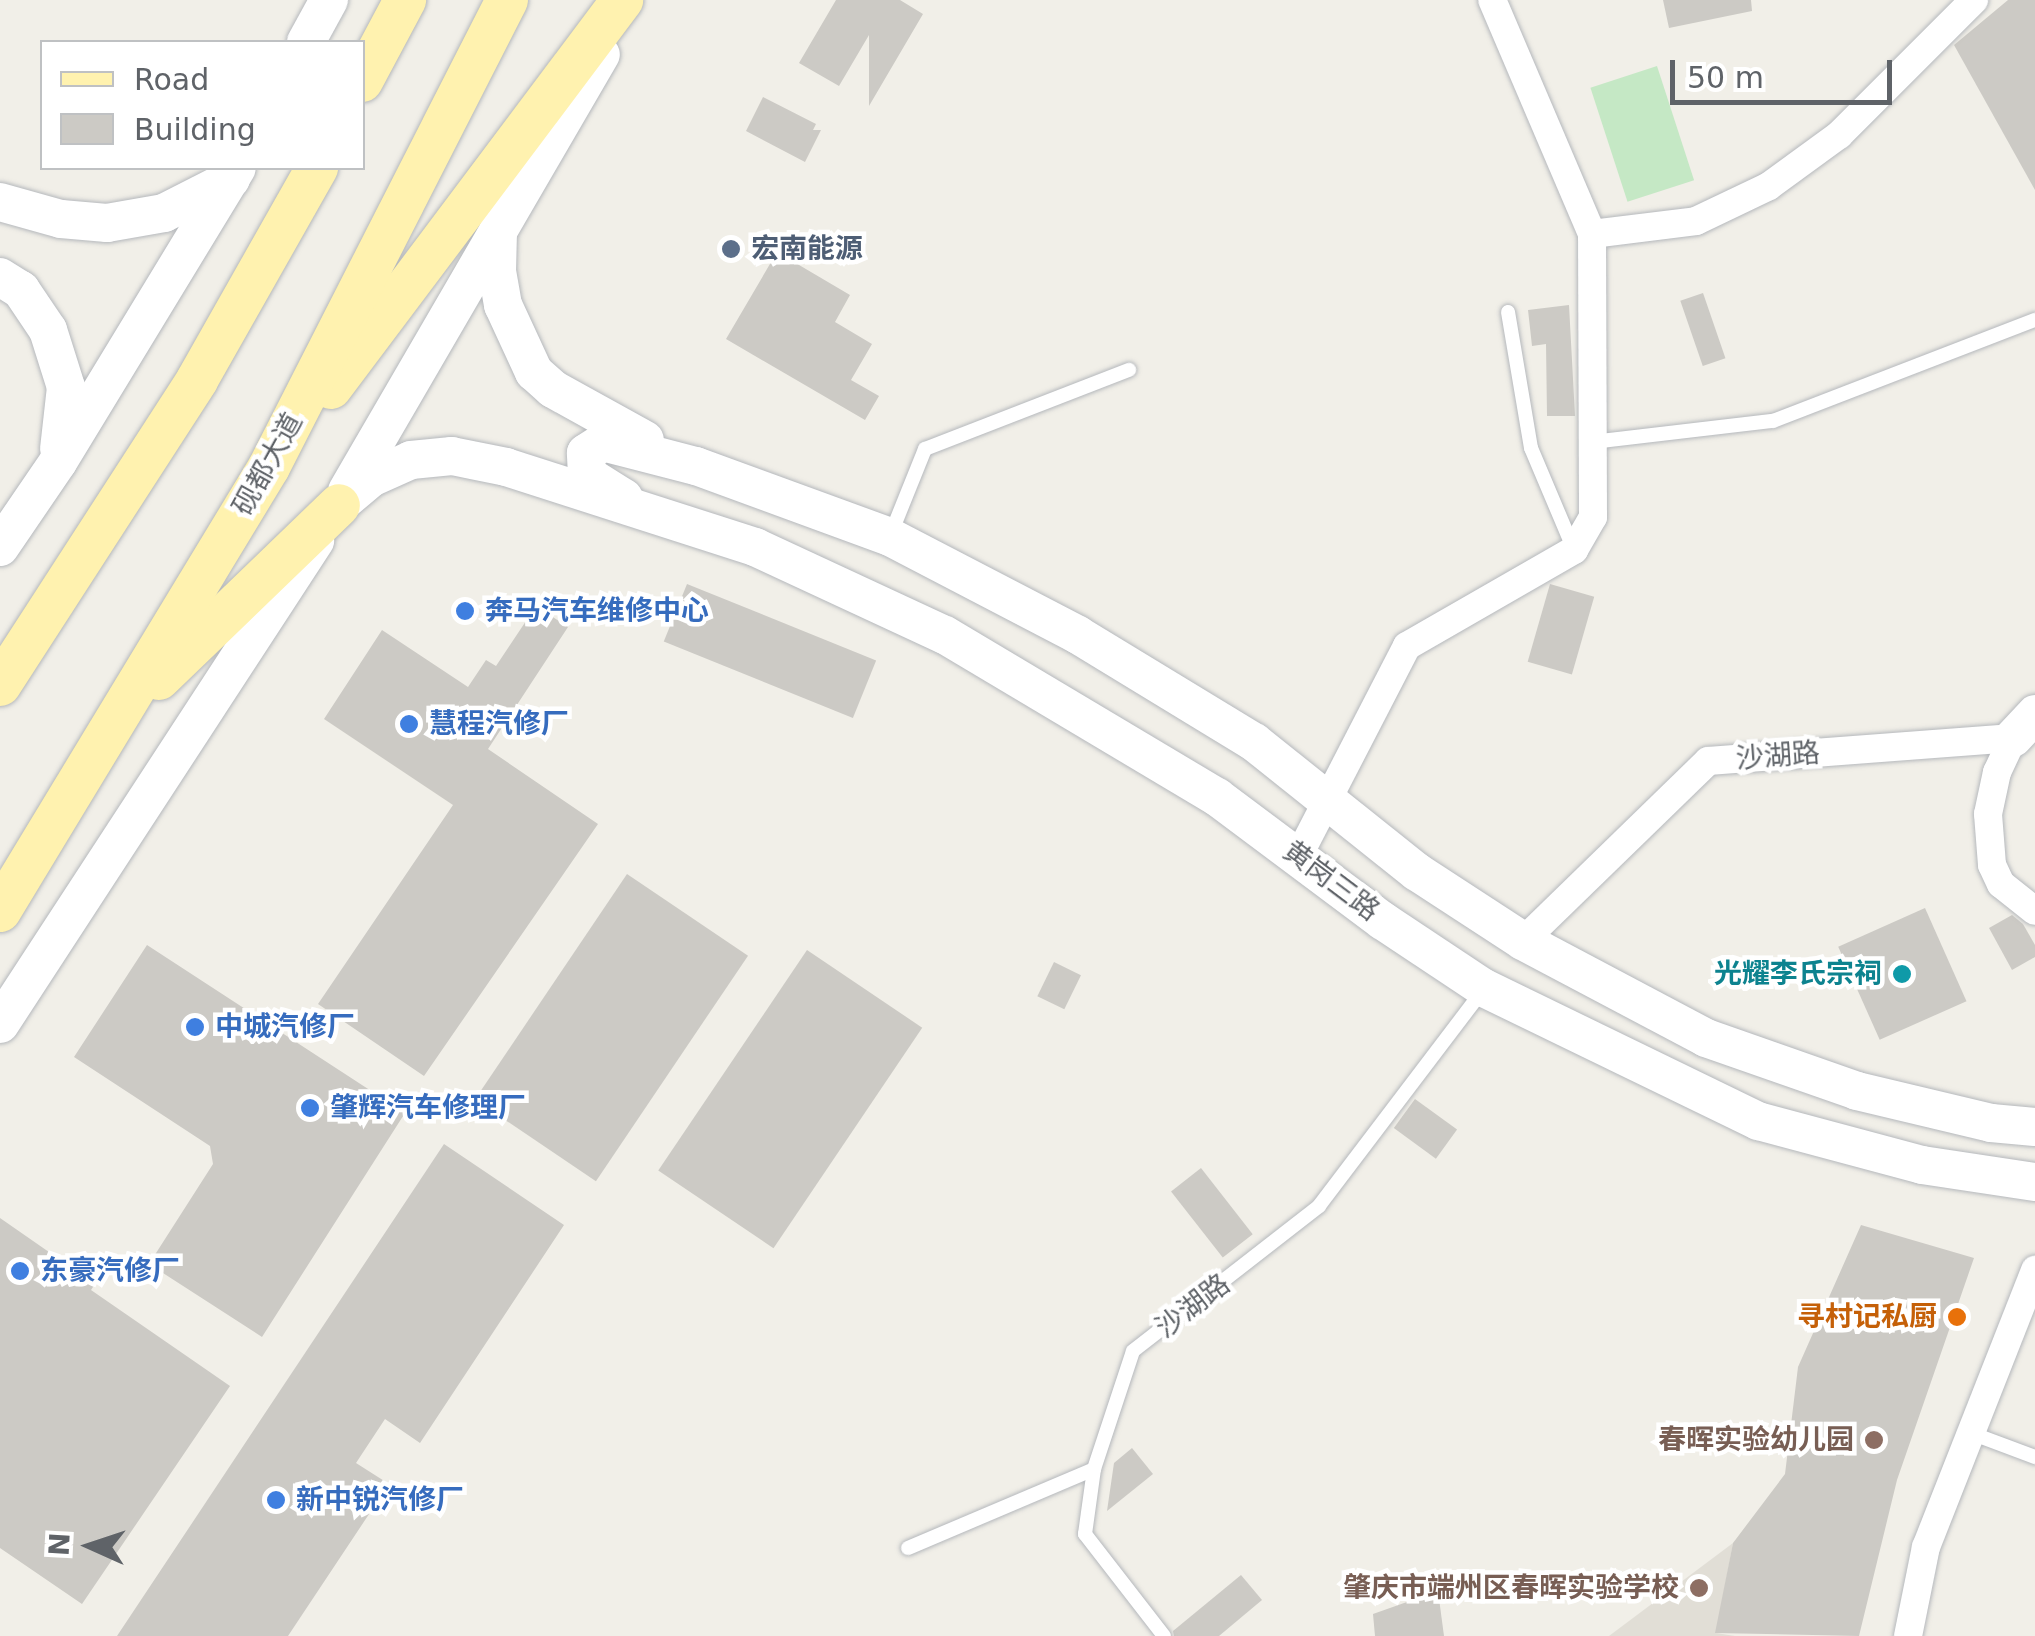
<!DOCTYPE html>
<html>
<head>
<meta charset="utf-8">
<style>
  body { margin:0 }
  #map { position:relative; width:2035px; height:1636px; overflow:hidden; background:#f1efe8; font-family:"DejaVu Sans","Noto Sans SC",sans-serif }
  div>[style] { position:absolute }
  .education>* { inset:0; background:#e1ded6 }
  .green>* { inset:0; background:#c5e8c5; transform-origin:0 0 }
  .building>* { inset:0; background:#cccac5; transform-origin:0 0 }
  .roads { filter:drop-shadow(0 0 2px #b5b8bc) drop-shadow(0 0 2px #b5b8bc) }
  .lane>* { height:14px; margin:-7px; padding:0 7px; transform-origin:7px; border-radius:7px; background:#fff }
  .street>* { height:28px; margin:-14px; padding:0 14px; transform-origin:14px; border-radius:14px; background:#fff }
  .secondary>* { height:38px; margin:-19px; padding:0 19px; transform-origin:19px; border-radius:19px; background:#fff }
  .primary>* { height:42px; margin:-21px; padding:0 21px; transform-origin:21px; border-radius:21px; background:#fff2af }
  .dots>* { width:28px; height:28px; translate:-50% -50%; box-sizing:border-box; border:5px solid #fff; border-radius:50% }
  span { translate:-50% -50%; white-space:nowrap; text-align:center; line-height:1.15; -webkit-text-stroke:9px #fff; paint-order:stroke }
  .service-label { font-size:28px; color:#4e5e75; font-weight:700 }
  .left { translate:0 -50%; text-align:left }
  .street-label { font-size:28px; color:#5f6368 }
  .shop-label { font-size:28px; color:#366cbe; font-weight:700 }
  .culture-label { font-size:28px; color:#0d838f; font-weight:700 }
  .right { translate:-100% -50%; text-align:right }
  .food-label { font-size:28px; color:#c56008; font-weight:700 }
  .education-label { font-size:28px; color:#785e54; font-weight:700 }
  .legend { position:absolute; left:40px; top:40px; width:325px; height:130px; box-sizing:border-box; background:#fff; border:2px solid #bfc1c3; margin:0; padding:12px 18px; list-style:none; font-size:30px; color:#5f6368 }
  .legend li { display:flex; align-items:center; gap:20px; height:50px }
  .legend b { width:50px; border:2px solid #bfc1c3 }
  .north { position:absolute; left:40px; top:1496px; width:100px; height:100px; -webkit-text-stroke:8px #fff; paint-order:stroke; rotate:273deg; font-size:28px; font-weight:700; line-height:40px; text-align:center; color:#5f6368 }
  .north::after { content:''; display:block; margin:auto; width:35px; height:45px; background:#5f6368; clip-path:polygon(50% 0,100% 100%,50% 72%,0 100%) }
  .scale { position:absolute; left:1670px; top:60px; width:222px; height:45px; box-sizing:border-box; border:5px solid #5f6368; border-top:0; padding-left:12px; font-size:30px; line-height:35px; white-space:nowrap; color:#5f6368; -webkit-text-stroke:8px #fff; paint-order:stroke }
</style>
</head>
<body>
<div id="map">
  <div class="education">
    <i style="clip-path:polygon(1733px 1543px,1716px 1633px,1735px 1636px,1609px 1636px)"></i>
  </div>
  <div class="green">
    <i style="left:1657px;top:66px;width:120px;height:70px;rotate:72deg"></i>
  </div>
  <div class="building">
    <i style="clip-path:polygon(836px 0,900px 0,923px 14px,869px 106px,869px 35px,839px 86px,799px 63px)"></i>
    <i style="clip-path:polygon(1663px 0,1751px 0,1752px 11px,1669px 28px)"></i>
    <i style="clip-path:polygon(2008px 0,2035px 0,2035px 190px,1954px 45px)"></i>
    <i style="clip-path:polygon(763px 97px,816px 124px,813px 130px,821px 130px,805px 162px,746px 131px)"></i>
    <i style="clip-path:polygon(777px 252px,850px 295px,835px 322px,872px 344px,851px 380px,879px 396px,865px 420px,726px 339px)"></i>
    <i style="left:1703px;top:293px;width:69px;height:24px;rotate:71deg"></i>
    <i style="clip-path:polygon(1569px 305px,1575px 416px,1547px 416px,1546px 344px,1532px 346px,1528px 310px)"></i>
    <i style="left:687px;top:584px;width:204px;height:62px;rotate:22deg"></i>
    <i style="left:1550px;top:584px;width:46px;height:81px;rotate:16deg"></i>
    <i style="clip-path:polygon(536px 606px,568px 627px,488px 749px,598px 824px,424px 1076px,318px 1004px,453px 805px,324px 719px,382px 630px,468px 687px,486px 660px,496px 666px)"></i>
    <i style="left:627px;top:874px;width:146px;height:272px;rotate:34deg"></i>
    <i style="left:1925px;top:908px;width:102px;height:95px;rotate:66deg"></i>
    <i style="clip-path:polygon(2012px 915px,2023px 924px,2035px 945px,2035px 957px,2012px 970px,1989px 928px)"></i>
    <i style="clip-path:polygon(147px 945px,405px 1113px,262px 1337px,149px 1264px,213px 1164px,210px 1146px,74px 1057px)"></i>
    <i style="left:807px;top:950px;width:139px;height:266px;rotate:34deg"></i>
    <i style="left:1054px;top:962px;width:30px;height:38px;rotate:26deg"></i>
    <i style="left:1415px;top:1099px;width:52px;height:36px;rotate:36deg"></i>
    <i style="clip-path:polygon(444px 1144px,564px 1225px,420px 1443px,385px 1419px,356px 1463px,389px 1484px,288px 1636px,117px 1636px)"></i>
    <i style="left:1201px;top:1168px;width:84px;height:38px;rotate:52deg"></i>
    <i style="clip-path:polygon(0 1218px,95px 1284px,91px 1290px,230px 1386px,82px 1604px,0 1548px)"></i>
    <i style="clip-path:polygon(1861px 1225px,1974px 1258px,1897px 1480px,1859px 1636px,1715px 1633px,1733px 1543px,1785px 1474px,1798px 1367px)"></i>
    <i style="clip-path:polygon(1132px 1448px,1153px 1474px,1107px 1511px,1114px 1463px)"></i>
    <i style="clip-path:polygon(1241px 1575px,1262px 1600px,1219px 1636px,1174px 1636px,1173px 1631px)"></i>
    <i style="clip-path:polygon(1438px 1591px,1444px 1636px,1375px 1636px,1373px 1614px)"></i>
  </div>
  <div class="roads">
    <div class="lane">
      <i style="left:1508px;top:312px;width:138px;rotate:80.4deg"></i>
      <i style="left:1531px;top:448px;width:111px;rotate:67.1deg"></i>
      <i style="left:1593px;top:442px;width:181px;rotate:-6.7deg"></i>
      <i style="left:1773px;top:421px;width:281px;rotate:-21.1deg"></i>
      <i style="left:890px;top:536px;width:94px;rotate:-68.1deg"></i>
      <i style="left:925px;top:449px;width:219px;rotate:-21.2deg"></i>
      <i style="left:1968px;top:1432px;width:72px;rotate:20.5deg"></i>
      <i style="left:908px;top:1548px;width:202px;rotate:-23deg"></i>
      <i style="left:1164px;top:1636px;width:129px;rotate:-127.8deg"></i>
      <i style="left:1085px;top:1534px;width:66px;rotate:-82.1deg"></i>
      <i style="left:1094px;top:1469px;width:124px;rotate:-71.7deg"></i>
      <i style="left:1133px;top:1351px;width:236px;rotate:-37.9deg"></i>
      <i style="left:1319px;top:1206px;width:270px;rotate:-52.8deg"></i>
    </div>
    <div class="street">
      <i style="left:1592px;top:234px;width:105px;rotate:-7.1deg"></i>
      <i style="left:1696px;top:221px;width:81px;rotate:-25.6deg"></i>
      <i style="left:1769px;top:186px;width:87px;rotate:-36.1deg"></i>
      <i style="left:1839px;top:135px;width:191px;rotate:-45deg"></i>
      <i style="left:1298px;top:857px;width:237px;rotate:-62.7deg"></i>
      <i style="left:1407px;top:646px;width:193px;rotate:-29.9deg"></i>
      <i style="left:1574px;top:550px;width:38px;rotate:-60deg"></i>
      <i style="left:1593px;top:517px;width:283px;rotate:-90.2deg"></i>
      <i style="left:1592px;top:234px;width:254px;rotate:-113.1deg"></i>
      <i style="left:1523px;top:941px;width:258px;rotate:-44.2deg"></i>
      <i style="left:1708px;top:761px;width:306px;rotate:-4.3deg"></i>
      <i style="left:2013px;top:738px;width:38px;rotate:115deg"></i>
      <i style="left:1997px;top:772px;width:43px;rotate:102.1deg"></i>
      <i style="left:1988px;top:814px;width:51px;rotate:85.5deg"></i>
      <i style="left:1992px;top:865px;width:21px;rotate:65deg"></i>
      <i style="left:2001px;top:884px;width:43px;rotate:38.5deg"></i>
      <i style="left:1908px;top:1636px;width:91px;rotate:-78.6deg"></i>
      <i style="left:1926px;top:1547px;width:298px;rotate:-68.5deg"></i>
    </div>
    <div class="secondary">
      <i style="left:306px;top:42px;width:48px;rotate:-61.3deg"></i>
      <i style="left:0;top:202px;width:63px;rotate:15.6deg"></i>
      <i style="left:61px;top:219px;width:46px;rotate:5deg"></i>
      <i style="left:107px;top:223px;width:58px;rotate:-10deg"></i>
      <i style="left:164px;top:213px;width:75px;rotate:-26.9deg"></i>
      <i style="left:498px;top:231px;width:40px;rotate:91.4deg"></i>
      <i style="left:497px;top:271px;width:35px;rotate:80deg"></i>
      <i style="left:503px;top:305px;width:74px;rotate:65.2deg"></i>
      <i style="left:534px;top:372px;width:25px;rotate:42deg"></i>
      <i style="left:553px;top:389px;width:105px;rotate:29deg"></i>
      <i style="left:0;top:277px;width:25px;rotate:32deg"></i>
      <i style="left:21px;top:290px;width:48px;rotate:56deg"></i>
      <i style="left:48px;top:330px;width:60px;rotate:72.5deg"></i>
      <i style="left:66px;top:387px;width:62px;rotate:96.4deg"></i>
      <i style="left:347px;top:491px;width:505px;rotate:-59.83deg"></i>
      <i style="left:624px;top:498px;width:44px;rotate:-148.1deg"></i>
      <i style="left:587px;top:475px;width:22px;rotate:-93deg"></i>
      <i style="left:586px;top:453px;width:20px;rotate:-33deg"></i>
      <i style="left:603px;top:442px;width:96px;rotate:14.5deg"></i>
      <i style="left:696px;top:466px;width:207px;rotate:20.1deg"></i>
      <i style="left:890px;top:537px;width:212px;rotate:27.5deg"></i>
      <i style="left:1078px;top:635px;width:206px;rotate:31.3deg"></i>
      <i style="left:1254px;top:742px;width:208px;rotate:38.6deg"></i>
      <i style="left:1417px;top:872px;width:126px;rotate:33.1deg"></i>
      <i style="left:1523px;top:941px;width:207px;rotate:27.9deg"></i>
      <i style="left:1706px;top:1038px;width:160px;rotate:19.3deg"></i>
      <i style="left:1857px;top:1091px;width:138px;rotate:13.4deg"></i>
      <i style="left:1991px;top:1123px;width:44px;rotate:5.2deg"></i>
      <i style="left:339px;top:505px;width:42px;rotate:-40.2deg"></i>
      <i style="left:371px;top:478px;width:44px;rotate:-24.2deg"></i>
      <i style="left:411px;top:460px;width:41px;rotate:-5.6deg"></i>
      <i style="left:452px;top:456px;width:55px;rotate:11.5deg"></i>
      <i style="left:506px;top:467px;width:262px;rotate:17.8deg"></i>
      <i style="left:755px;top:547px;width:209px;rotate:24.9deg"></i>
      <i style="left:945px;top:635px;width:317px;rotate:30.8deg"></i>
      <i style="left:1217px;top:797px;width:207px;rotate:36.8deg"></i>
      <i style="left:1383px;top:921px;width:121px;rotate:33.6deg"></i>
      <i style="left:1484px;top:988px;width:305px;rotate:25.9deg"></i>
      <i style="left:1758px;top:1121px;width:170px;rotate:15deg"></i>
      <i style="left:1922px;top:1165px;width:114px;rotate:8.6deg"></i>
      <i style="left:0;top:547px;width:103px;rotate:-55.7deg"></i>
      <i style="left:58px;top:462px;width:344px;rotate:-58.7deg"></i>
      <i style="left:2013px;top:738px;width:33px;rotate:-47deg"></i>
      <i style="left:0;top:1024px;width:577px;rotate:-56.89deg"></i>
    </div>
    <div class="primary">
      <i style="left:362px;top:81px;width:92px;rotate:-62deg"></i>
      <i style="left:331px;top:388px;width:485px;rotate:-53.1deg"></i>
      <i style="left:159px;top:679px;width:250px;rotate:-44deg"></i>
      <i style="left:0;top:685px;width:363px;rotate:-57.1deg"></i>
      <i style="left:197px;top:380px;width:244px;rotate:-60.5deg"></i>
      <i style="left:0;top:911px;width:519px;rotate:-58.79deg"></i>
      <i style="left:269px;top:467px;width:524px;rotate:-62.99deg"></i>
    </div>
  </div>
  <div class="dots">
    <i style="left:731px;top:249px;background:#5c6f8a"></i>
    <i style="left:465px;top:611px;background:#3f7fe0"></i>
    <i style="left:409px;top:724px;background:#3f7fe0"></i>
    <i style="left:1902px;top:974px;background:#0f9aa8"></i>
    <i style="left:195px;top:1027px;background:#3f7fe0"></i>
    <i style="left:310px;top:1108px;background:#3f7fe0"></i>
    <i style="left:20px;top:1271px;background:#3f7fe0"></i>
    <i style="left:1957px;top:1317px;background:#e8710a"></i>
    <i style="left:1874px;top:1440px;background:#8d6e63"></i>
    <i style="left:276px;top:1500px;background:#3f7fe0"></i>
    <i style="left:1699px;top:1588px;background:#8d6e63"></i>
  </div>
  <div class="service-label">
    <span class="left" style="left:751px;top:249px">宏南能源</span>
  </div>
  <div class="street-label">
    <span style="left:268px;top:464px;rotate:-61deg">砚都大道</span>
    <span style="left:1778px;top:756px;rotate:-4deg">沙湖路</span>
    <span style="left:1331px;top:881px;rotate:37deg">黄岗三路</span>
    <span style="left:1193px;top:1306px;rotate:-37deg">沙湖路</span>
  </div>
  <div class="shop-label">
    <span class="left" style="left:485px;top:611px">奔马汽车维修中心</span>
    <span class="left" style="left:429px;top:724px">慧程汽修厂</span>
    <span class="left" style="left:215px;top:1027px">中城汽修厂</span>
    <span class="left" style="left:330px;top:1108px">肇辉汽车修理厂</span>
    <span class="left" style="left:40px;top:1271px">东豪汽修厂</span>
    <span class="left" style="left:296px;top:1500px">新中锐汽修厂</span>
  </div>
  <div class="culture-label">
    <span class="right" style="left:1882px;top:974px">光耀李氏宗祠</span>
  </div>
  <div class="food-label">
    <span class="right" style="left:1937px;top:1317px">寻村记私厨</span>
  </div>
  <div class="education-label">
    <span class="right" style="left:1854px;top:1440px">春晖实验幼儿园</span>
    <span class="right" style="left:1679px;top:1588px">肇庆市端州区春晖实验学校</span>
  </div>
  <ul class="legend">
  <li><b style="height:12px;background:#fff2af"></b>Road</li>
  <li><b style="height:28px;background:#cccac5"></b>Building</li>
  </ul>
  <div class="north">N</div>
  <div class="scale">50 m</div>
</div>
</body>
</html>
